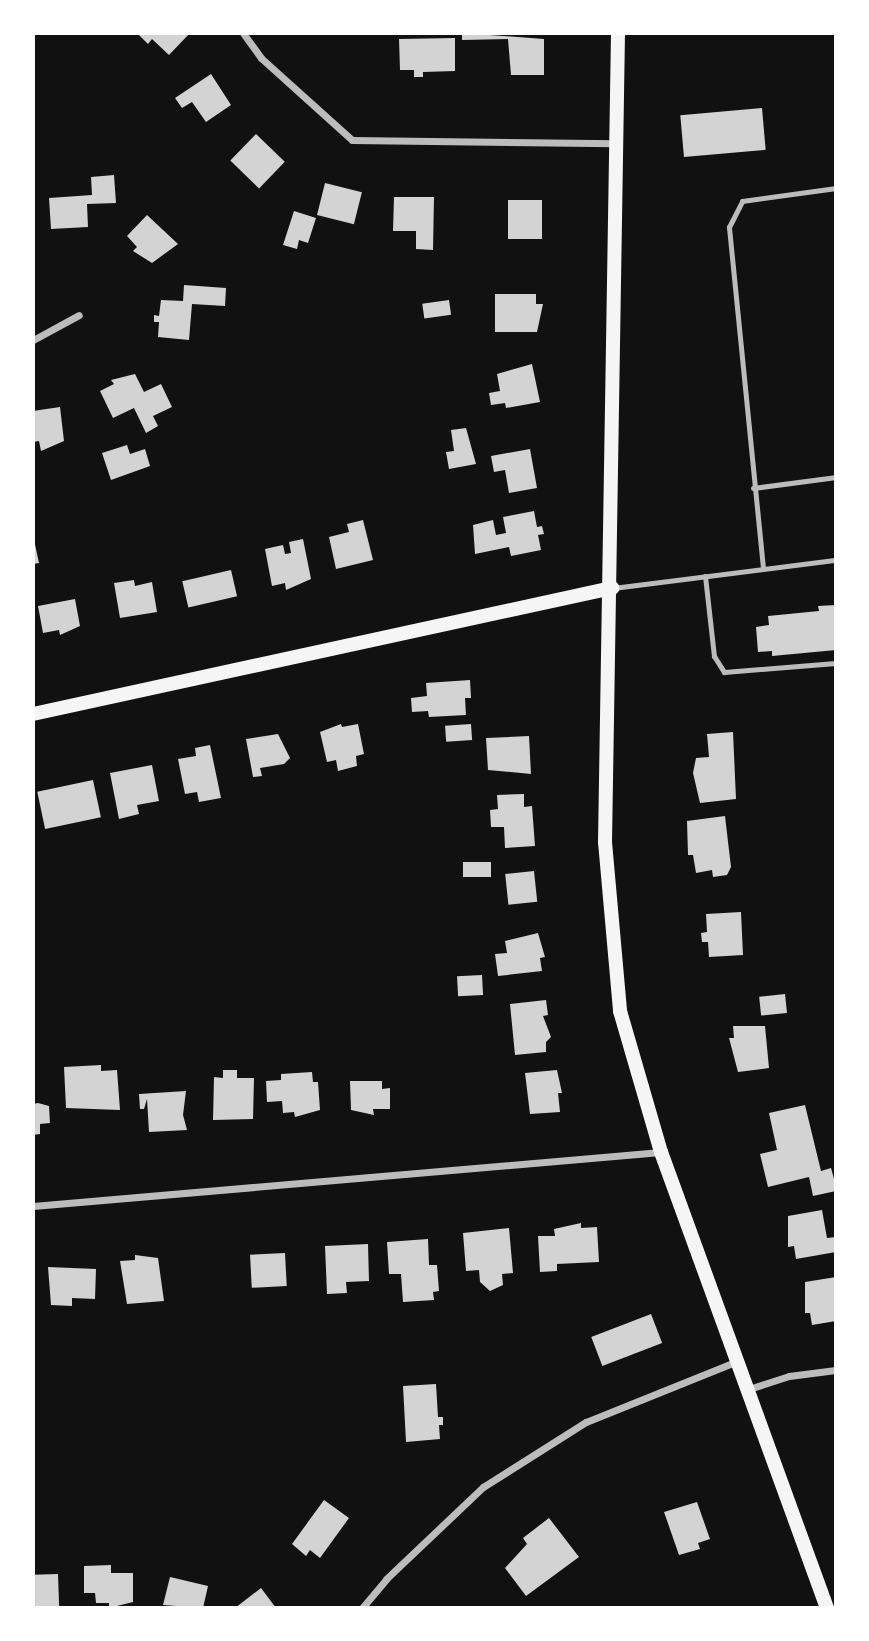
<!DOCTYPE html>
<html>
<head>
<meta charset="utf-8">
<style>
  body { margin:0 }
  #map { position:relative; width:869px; height:1641px; overflow:hidden; background:#111; font-family:Helvetica,sans-serif }
  div>[style] { position:absolute }
  .building>* { inset:0; background:#d3d3d3; transform-origin:0 0 }
  .service>* { height:5px; margin:-2.5px; padding:0 2.5px; transform-origin:2.5px; border-radius:2.5px; background:#bcbcbc }
  .minor>* { height:7px; margin:-3.5px; padding:0 3.5px; transform-origin:3.5px; border-radius:3.5px; background:#bcbcbc }
  .secondary>* { height:14px; margin:-7px; padding:0 7px; transform-origin:7px; border-radius:7px; background:#f5f5f5 }
  span { translate:-50% -50%; white-space:nowrap; text-align:center; line-height:1.15; -webkit-text-stroke:5px #fff; paint-order:stroke }
  .frame { position:absolute; inset:0; border:35px solid #fff; pointer-events:none }
</style>
</head>
<body>
<div id="map">
  <div class="building">
    <i style="clip-path:polygon(137px 33px,190px 33px,169px 55px,152px 39px,148px 44px)"></i>
    <i style="clip-path:polygon(462px 33px,544px 39px,544px 75px,511px 75px,508px 39px,462px 40px)"></i>
    <i style="clip-path:polygon(455px 38px,455px 71px,423px 72px,423px 77px,414px 77px,414px 70px,400px 70px,399px 39px)"></i>
    <i style="clip-path:polygon(211px 74px,231px 105px,206px 122px,192px 102px,182px 108px,175px 98px)"></i>
    <i style="left:762px;top:108px;width:42px;height:82px;rotate:85deg"></i>
    <i style="left:256px;top:134px;width:40px;height:37px;rotate:44deg"></i>
    <i style="clip-path:polygon(114px 175px,116px 203px,87px 204px,88px 227px,51px 229px,49px 198px,92px 195px,91px 177px)"></i>
    <i style="left:325px;top:183px;width:38px;height:33px;rotate:14deg"></i>
    <i style="clip-path:polygon(394px 197px,434px 197px,433px 250px,416px 249px,416px 231px,393px 231px)"></i>
    <i style="left:542px;top:200px;width:39px;height:34px;rotate:90deg"></i>
    <i style="clip-path:polygon(294px 211px,316px 218px,308px 243px,299px 240px,297px 249px,283px 245px)"></i>
    <i style="clip-path:polygon(147px 215px,178px 244px,152px 263px,133px 251px,137px 247px,127px 236px)"></i>
    <i style="clip-path:polygon(184px 285px,226px 288px,225px 306px,192px 304px,189px 340px,158px 337px,159px 322px,154px 322px,154px 315px,159px 316px,161px 300px,183px 301px)"></i>
    <i style="clip-path:polygon(495px 294px,536px 294px,536px 304px,543px 304px,537px 332px,495px 332px)"></i>
    <i style="left:449px;top:300px;width:15px;height:27px;rotate:82deg"></i>
    <i style="clip-path:polygon(532px 364px,540px 402px,506px 408px,505px 403px,491px 405px,489px 393px,500px 391px,497px 374px)"></i>
    <i style="clip-path:polygon(135px 374px,144px 392px,161px 384px,172px 407px,153px 416px,158px 426px,146px 433px,134px 408px,113px 418px,100px 391px,114px 384px,111px 380px)"></i>
    <i style="clip-path:polygon(60px 407px,64px 441px,41px 451px,39px 441px,33px 442px,33px 411px)"></i>
    <i style="clip-path:polygon(466px 428px,476px 464px,449px 469px,446px 452px,454px 451px,451px 430px)"></i>
    <i style="clip-path:polygon(127px 445px,130px 454px,145px 449px,150px 466px,111px 480px,102px 453px)"></i>
    <i style="clip-path:polygon(530px 449px,537px 488px,509px 493px,505px 470px,494px 472px,491px 456px)"></i>
    <i style="clip-path:polygon(534px 511px,537px 527px,542px 526px,544px 534px,538px 535px,541px 550px,511px 556px,509px 547px,475px 554px,473px 525px,493px 520px,496px 535px,506px 533px,503px 517px)"></i>
    <i style="clip-path:polygon(363px 520px,373px 560px,336px 569px,329px 537px,349px 532px,347px 524px)"></i>
    <i style="clip-path:polygon(33px 535px,39px 563px,33px 564px)"></i>
    <i style="clip-path:polygon(303px 539px,311px 579px,286px 590px,285px 583px,272px 586px,265px 549px,283px 545px,285px 554px,291px 553px,289px 542px)"></i>
    <i style="left:231px;top:570px;width:27px;height:50px;rotate:77deg"></i>
    <i style="clip-path:polygon(134px 580px,135px 586px,152px 582px,157px 612px,120px 618px,114px 583px)"></i>
    <i style="clip-path:polygon(75px 599px,80px 626px,60px 635px,59px 630px,43px 633px,38px 606px)"></i>
    <i style="clip-path:polygon(836px 605px,836px 650px,772px 656px,772px 651px,758px 652px,756px 627px,769px 625px,768px 616px,819px 611px,818px 606px)"></i>
    <i style="clip-path:polygon(470px 680px,471px 698px,465px 698px,466px 715px,429px 717px,428px 711px,412px 712px,411px 698px,427px 696px,426px 683px)"></i>
    <i style="clip-path:polygon(341px 724px,342px 727px,358px 724px,364px 754px,356px 756px,357px 766px,338px 771px,336px 760px,327px 762px,320px 732px)"></i>
    <i style="left:471px;top:724px;width:16px;height:26px;rotate:86deg"></i>
    <i style="clip-path:polygon(733px 732px,736px 799px,700px 803px,693px 773px,696px 758px,709px 757px,707px 734px)"></i>
    <i style="clip-path:polygon(278px 734px,290px 758px,284px 764px,260px 768px,262px 776px,253px 777px,246px 739px)"></i>
    <i style="clip-path:polygon(529px 736px,531px 774px,488px 770px,486px 738px)"></i>
    <i style="clip-path:polygon(210px 745px,221px 798px,199px 802px,197px 792px,185px 794px,178px 759px,196px 756px,195px 748px)"></i>
    <i style="clip-path:polygon(152px 765px,159px 801px,137px 805px,139px 814px,119px 819px,110px 773px)"></i>
    <i style="left:93px;top:780px;width:38px;height:57px;rotate:78deg"></i>
    <i style="clip-path:polygon(524px 794px,524px 807px,532px 806px,535px 846px,505px 848px,504px 827px,491px 827px,490px 810px,498px 809px,497px 795px)"></i>
    <i style="clip-path:polygon(725px 816px,731px 867px,727px 875px,713px 877px,712px 870px,696px 873px,693px 855px,688px 855px,687px 821px)"></i>
    <i style="left:491px;top:862px;width:15px;height:28px;rotate:90deg"></i>
    <i style="left:534px;top:871px;width:31px;height:29px;rotate:84deg"></i>
    <i style="clip-path:polygon(741px 912px,743px 955px,709px 957px,708px 942px,702px 942px,701px 933px,707px 932px,706px 914px)"></i>
    <i style="clip-path:polygon(538px 933px,545px 957px,540px 958px,542px 971px,498px 976px,495px 954px,507px 953px,505px 941px)"></i>
    <i style="left:482px;top:975px;width:20px;height:25px;rotate:87deg"></i>
    <i style="left:785px;top:994px;width:19px;height:26px;rotate:84deg"></i>
    <i style="clip-path:polygon(546px 1000px,548px 1015px,543px 1016px,551px 1037px,546px 1042px,546px 1052px,515px 1055px,510px 1004px)"></i>
    <i style="clip-path:polygon(733px 1026px,765px 1026px,769px 1068px,738px 1072px,729px 1038px,734px 1038px)"></i>
    <i style="clip-path:polygon(101px 1065px,101px 1071px,117px 1070px,120px 1110px,66px 1108px,64px 1067px)"></i>
    <i style="clip-path:polygon(223px 1070px,237px 1070px,237px 1078px,254px 1078px,253px 1119px,213px 1120px,214px 1077px,223px 1078px)"></i>
    <i style="clip-path:polygon(557px 1070px,562px 1093px,558px 1093px,560px 1112px,530px 1114px,525px 1073px)"></i>
    <i style="clip-path:polygon(312px 1072px,313px 1082px,318px 1082px,320px 1110px,295px 1117px,294px 1112px,283px 1113px,282px 1101px,267px 1102px,266px 1081px,281px 1080px,281px 1074px)"></i>
    <i style="clip-path:polygon(350px 1081px,382px 1081px,382px 1089px,390px 1088px,390px 1109px,373px 1109px,374px 1115px,351px 1110px)"></i>
    <i style="clip-path:polygon(186px 1091px,183px 1115px,187px 1130px,149px 1132px,147px 1099px,144px 1109px,140px 1109px,139px 1094px)"></i>
    <i style="clip-path:polygon(38px 1103px,49px 1106px,50px 1123px,40px 1124px,40px 1134px,33px 1135px,33px 1104px)"></i>
    <i style="clip-path:polygon(805px 1105px,821px 1171px,831px 1168px,836px 1186px,836px 1191px,813px 1196px,809px 1177px,768px 1187px,760px 1154px,777px 1150px,769px 1113px)"></i>
    <i style="clip-path:polygon(822px 1210px,827px 1238px,836px 1237px,836px 1252px,796px 1259px,794px 1246px,788px 1247px,788px 1216px)"></i>
    <i style="clip-path:polygon(581px 1223px,581px 1228px,597px 1227px,599px 1262px,557px 1264px,557px 1271px,540px 1272px,538px 1236px,555px 1236px,554px 1229px)"></i>
    <i style="clip-path:polygon(509px 1228px,513px 1273px,502px 1274px,503px 1285px,490px 1291px,480px 1282px,479px 1270px,466px 1271px,463px 1233px)"></i>
    <i style="clip-path:polygon(428px 1239px,429px 1265px,437px 1265px,439px 1291px,433px 1292px,434px 1300px,403px 1302px,401px 1274px,389px 1274px,387px 1242px)"></i>
    <i style="clip-path:polygon(368px 1244px,369px 1281px,346px 1282px,347px 1293px,327px 1294px,325px 1246px)"></i>
    <i style="left:285px;top:1253px;width:33px;height:35px;rotate:87deg"></i>
    <i style="clip-path:polygon(135px 1255px,158px 1258px,164px 1301px,127px 1304px,120px 1261px,135px 1260px)"></i>
    <i style="clip-path:polygon(48px 1267px,96px 1269px,95px 1299px,72px 1298px,72px 1306px,51px 1305px)"></i>
    <i style="clip-path:polygon(836px 1277px,836px 1321px,812px 1325px,810px 1313px,805px 1313px,805px 1282px)"></i>
    <i style="left:651px;top:1314px;width:31px;height:64px;rotate:69deg"></i>
    <i style="clip-path:polygon(436px 1384px,438px 1417px,443px 1417px,443px 1425px,439px 1425px,440px 1439px,406px 1442px,403px 1386px)"></i>
    <i style="clip-path:polygon(324px 1500px,349px 1518px,320px 1558px,310px 1550px,306px 1556px,292px 1544px)"></i>
    <i style="clip-path:polygon(697px 1502px,710px 1539px,698px 1543px,700px 1549px,679px 1555px,664px 1512px)"></i>
    <i style="clip-path:polygon(549px 1518px,579px 1557px,526px 1596px,505px 1568px,527px 1544px,523px 1538px)"></i>
    <i style="clip-path:polygon(111px 1565px,111px 1573px,133px 1573px,133px 1602px,109px 1608px,109px 1603px,96px 1603px,95px 1593px,84px 1593px,84px 1566px)"></i>
    <i style="left:58px;top:1574px;width:33px;height:25px;rotate:88deg"></i>
    <i style="clip-path:polygon(170px 1577px,208px 1586px,203px 1608px,163px 1605px)"></i>
    <i style="clip-path:polygon(261px 1588px,276px 1608px,235px 1608px)"></i>
  </div>
  <div class="service">
    <i style="left:753px;top:488px;width:84px;rotate:-7.5deg"></i>
    <i style="left:763px;top:568px;width:343px;rotate:-95.7deg"></i>
    <i style="left:729px;top:227px;width:29px;rotate:-63deg"></i>
    <i style="left:742px;top:201px;width:95px;rotate:-7.9deg"></i>
    <i style="left:705px;top:576px;width:81px;rotate:83.6deg"></i>
    <i style="left:714px;top:656px;width:19px;rotate:58deg"></i>
    <i style="left:724px;top:672px;width:112px;rotate:-4.6deg"></i>
    <i style="left:613px;top:588px;width:225px;rotate:-7.2deg"></i>
  </div>
  <div class="minor">
    <i style="left:243px;top:33px;width:31px;rotate:54deg"></i>
    <i style="left:261px;top:58px;width:122px;rotate:42deg"></i>
    <i style="left:352px;top:140px;width:264px;rotate:0.7deg"></i>
    <i style="left:33px;top:340px;width:52px;rotate:-28.5deg"></i>
    <i style="left:33px;top:1206px;width:630px;rotate:-4.91deg"></i>
    <i style="left:749px;top:1389px;width:42px;rotate:-18deg"></i>
    <i style="left:789px;top:1376px;width:47px;rotate:-7.3deg"></i>
    <i style="left:362px;top:1608px;width:38px;rotate:-50deg"></i>
    <i style="left:386px;top:1579px;width:134px;rotate:-43.5deg"></i>
    <i style="left:483px;top:1487px;width:122px;rotate:-32.3deg"></i>
    <i style="left:586px;top:1422px;width:164px;rotate:-21.9deg"></i>
  </div>
  <div class="secondary">
    <i style="left:618px;top:33px;width:809px;rotate:90.92deg"></i>
    <i style="left:605px;top:842px;width:170px;rotate:84.9deg"></i>
    <i style="left:620px;top:1011px;width:147px;rotate:73.8deg"></i>
    <i style="left:661px;top:1152px;width:485px;rotate:70deg"></i>
    <i style="left:33px;top:714px;width:593px;rotate:-12.28deg"></i>
  </div>
  <div class="frame"></div>
</div>
</body>
</html>
